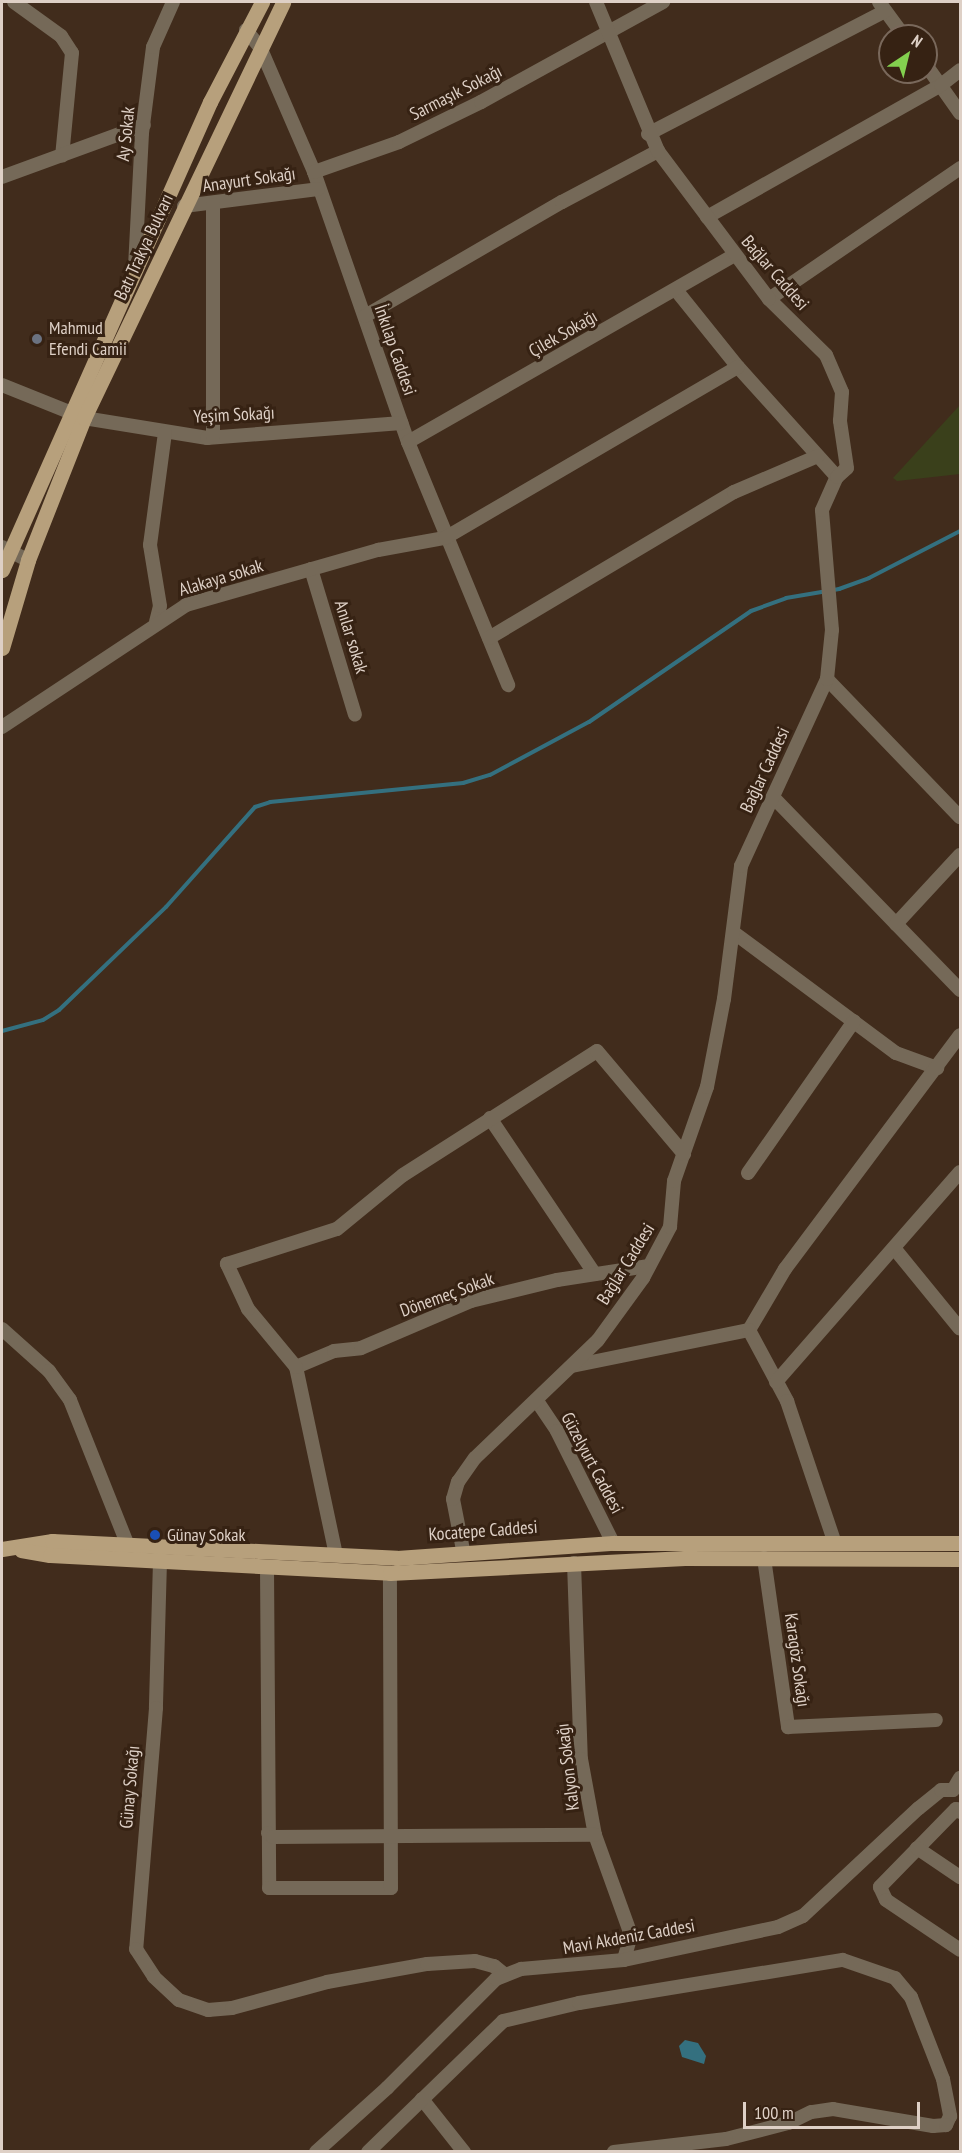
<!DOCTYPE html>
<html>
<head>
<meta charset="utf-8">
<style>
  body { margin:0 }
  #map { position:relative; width:962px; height:2153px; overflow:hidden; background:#412c1c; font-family:"PT Sans Narrow",sans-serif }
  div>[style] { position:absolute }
  .green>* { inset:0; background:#3a401b }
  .water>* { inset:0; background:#34707f }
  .stream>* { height:4px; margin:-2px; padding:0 2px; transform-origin:2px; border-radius:2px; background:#34707f }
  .minor>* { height:14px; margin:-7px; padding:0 7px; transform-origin:7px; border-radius:7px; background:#756958 }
  .major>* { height:15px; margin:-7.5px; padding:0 7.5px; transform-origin:7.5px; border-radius:7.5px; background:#b7a07c }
  .dots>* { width:16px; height:16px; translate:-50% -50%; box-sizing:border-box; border:3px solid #362213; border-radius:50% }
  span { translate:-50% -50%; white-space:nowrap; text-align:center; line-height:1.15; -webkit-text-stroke:6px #362213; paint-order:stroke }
  .street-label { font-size:18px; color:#ded0c6 }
  .poi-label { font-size:18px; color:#ded0c6 }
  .left { translate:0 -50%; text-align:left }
  .frame { position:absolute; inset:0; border:3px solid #ded0c6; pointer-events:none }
  .north { position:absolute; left:878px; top:24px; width:60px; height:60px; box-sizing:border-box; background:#362213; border:2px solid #79685b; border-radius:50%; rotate:35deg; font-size:16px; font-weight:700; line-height:24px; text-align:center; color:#ded0c6 }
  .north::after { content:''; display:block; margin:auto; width:21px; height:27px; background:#83d04f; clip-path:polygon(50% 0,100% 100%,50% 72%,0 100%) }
  .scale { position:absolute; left:743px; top:2102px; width:177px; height:27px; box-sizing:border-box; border:3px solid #ded0c6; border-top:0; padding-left:8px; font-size:18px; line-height:21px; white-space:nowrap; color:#ded0c6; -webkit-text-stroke:4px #362213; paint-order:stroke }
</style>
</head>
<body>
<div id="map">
  <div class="green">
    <i style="clip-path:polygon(960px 405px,960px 474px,897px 481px,893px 478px)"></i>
  </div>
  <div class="water">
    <i style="clip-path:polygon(685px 2040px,698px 2043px,706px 2056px,704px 2064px,682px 2057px,679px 2046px)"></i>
  </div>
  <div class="stream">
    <i style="left:2px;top:1031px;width:42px;rotate:-15deg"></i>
    <i style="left:43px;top:1020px;width:19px;rotate:-32deg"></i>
    <i style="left:59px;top:1010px;width:149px;rotate:-43.9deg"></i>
    <i style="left:166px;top:907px;width:134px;rotate:-48.3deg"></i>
    <i style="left:255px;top:807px;width:16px;rotate:-18deg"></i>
    <i style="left:270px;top:802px;width:194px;rotate:-5.6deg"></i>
    <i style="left:463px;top:783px;width:28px;rotate:-17deg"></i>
    <i style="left:490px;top:775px;width:112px;rotate:-28.2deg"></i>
    <i style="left:589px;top:722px;width:196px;rotate:-34.4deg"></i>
    <i style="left:751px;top:611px;width:37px;rotate:-20deg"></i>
    <i style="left:786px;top:598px;width:54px;rotate:-9.6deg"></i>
    <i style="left:839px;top:589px;width:32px;rotate:-20deg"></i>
    <i style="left:869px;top:578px;width:102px;rotate:-27.3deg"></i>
  </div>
  <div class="minor">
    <i style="left:14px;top:2px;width:58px;rotate:35.9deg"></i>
    <i style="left:61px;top:36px;width:20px;rotate:57deg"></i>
    <i style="left:72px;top:53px;width:103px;rotate:95.5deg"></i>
    <i style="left:879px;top:2px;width:42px;rotate:53.7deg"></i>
    <i style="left:246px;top:30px;width:22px;rotate:51deg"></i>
    <i style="left:260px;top:47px;width:136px;rotate:66.6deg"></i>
    <i style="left:314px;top:172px;width:286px;rotate:70.8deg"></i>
    <i style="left:408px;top:442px;width:263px;rotate:67.6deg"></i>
    <i style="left:926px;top:65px;width:59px;rotate:54.7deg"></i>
    <i style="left:648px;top:134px;width:267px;rotate:-27.4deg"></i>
    <i style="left:314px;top:172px;width:90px;rotate:-19.4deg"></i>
    <i style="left:399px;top:142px;width:91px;rotate:-26deg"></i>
    <i style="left:481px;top:102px;width:208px;rotate:-28.8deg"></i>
    <i style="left:2px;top:177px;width:151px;rotate:-20.1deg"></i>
    <i style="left:184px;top:206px;width:135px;rotate:-7.2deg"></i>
    <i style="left:707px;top:217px;width:269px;rotate:-29.4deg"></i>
    <i style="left:941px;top:85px;width:24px;rotate:-38deg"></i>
    <i style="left:135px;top:267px;width:134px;rotate:-87deg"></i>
    <i style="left:142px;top:133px;width:87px;rotate:-82.7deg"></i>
    <i style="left:153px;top:47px;width:49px;rotate:-66deg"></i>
    <i style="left:676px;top:290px;width:99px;rotate:51.2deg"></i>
    <i style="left:738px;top:367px;width:148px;rotate:48deg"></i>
    <i style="left:769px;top:299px;width:232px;rotate:-34.4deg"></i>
    <i style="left:365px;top:316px;width:228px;rotate:-30.1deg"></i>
    <i style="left:562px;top:202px;width:109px;rotate:-28deg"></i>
    <i style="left:2px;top:385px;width:88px;rotate:21.9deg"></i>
    <i style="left:84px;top:418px;width:125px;rotate:9.2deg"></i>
    <i style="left:207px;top:438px;width:195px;rotate:-4.4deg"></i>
    <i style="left:213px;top:437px;width:232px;rotate:-90deg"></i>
    <i style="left:408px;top:442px;width:376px;rotate:-29.8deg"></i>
    <i style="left:2px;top:547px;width:29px;rotate:27deg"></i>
    <i style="left:311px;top:569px;width:152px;rotate:73.2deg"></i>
    <i style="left:156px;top:622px;width:16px;rotate:-76deg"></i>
    <i style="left:160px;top:606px;width:62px;rotate:-99.3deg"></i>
    <i style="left:150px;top:545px;width:113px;rotate:-82.4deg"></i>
    <i style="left:489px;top:638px;width:285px;rotate:-30.8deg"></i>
    <i style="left:734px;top:492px;width:91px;rotate:-23.2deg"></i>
    <i style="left:827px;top:679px;width:192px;rotate:46.1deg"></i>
    <i style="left:2px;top:727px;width:221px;rotate:-33.5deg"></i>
    <i style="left:186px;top:605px;width:200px;rotate:-16deg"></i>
    <i style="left:378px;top:550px;width:68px;rotate:-10.2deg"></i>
    <i style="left:445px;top:538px;width:339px;rotate:-30.3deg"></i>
    <i style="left:773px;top:797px;width:269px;rotate:45.9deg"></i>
    <i style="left:896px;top:924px;width:94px;rotate:-47.2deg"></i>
    <i style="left:733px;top:932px;width:203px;rotate:36.6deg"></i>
    <i style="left:896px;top:1053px;width:44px;rotate:20.1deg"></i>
    <i style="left:490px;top:1118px;width:188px;rotate:56.1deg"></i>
    <i style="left:748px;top:1173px;width:185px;rotate:-55.1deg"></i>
    <i style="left:894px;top:1248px;width:104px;rotate:50.8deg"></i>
    <i style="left:2px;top:1329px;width:63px;rotate:41.8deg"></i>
    <i style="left:49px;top:1371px;width:36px;rotate:54deg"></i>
    <i style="left:70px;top:1400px;width:157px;rotate:68.3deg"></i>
    <i style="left:749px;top:1330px;width:71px;rotate:-59.5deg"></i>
    <i style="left:785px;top:1269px;width:292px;rotate:-53.2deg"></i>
    <i style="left:572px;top:1366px;width:181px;rotate:-11.5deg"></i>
    <i style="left:749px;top:1330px;width:81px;rotate:61.8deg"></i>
    <i style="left:787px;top:1401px;width:148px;rotate:71.4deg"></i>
    <i style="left:296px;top:1367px;width:41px;rotate:-22.8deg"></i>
    <i style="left:334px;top:1351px;width:27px;rotate:-6deg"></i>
    <i style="left:361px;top:1348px;width:120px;rotate:-23.1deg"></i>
    <i style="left:471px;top:1301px;width:89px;rotate:-13.7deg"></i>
    <i style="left:557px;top:1280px;width:93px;rotate:-8.7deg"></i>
    <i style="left:776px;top:1382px;width:279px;rotate:-48.8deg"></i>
    <i style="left:537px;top:1401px;width:36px;rotate:56deg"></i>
    <i style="left:557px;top:1431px;width:125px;rotate:63.4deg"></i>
    <i style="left:463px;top:1550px;width:52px;rotate:-101.1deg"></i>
    <i style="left:453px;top:1499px;width:18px;rotate:-74deg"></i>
    <i style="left:458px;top:1482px;width:29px;rotate:-55deg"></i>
    <i style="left:475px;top:1458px;width:170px;rotate:-43.8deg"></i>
    <i style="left:598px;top:1340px;width:77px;rotate:-54deg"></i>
    <i style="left:643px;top:1278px;width:58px;rotate:-62.1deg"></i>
    <i style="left:670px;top:1227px;width:46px;rotate:-85deg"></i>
    <i style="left:674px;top:1181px;width:100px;rotate:-70.7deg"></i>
    <i style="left:707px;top:1087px;width:90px;rotate:-79.1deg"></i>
    <i style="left:724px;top:999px;width:134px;rotate:-82.7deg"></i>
    <i style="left:741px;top:866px;width:206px;rotate:-65.3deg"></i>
    <i style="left:827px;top:679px;width:49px;rotate:-84.2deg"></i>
    <i style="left:832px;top:630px;width:120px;rotate:-94.8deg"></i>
    <i style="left:822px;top:510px;width:36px;rotate:-66deg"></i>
    <i style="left:837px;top:477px;width:13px;rotate:-42deg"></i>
    <i style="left:847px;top:468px;width:48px;rotate:-98.5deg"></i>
    <i style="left:840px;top:421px;width:29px;rotate:-86deg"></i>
    <i style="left:842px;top:392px;width:40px;rotate:-113.4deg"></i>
    <i style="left:826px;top:355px;width:80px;rotate:-135.5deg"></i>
    <i style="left:769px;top:299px;width:185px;rotate:-126.9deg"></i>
    <i style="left:658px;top:151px;width:161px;rotate:-112.6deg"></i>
    <i style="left:336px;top:1555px;width:192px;rotate:-102deg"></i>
    <i style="left:296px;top:1367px;width:75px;rotate:-129.6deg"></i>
    <i style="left:248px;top:1309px;width:50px;rotate:-115deg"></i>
    <i style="left:227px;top:1264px;width:115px;rotate:-17.7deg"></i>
    <i style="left:337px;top:1229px;width:85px;rotate:-39.3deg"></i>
    <i style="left:403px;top:1175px;width:230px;rotate:-32.6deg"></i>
    <i style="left:597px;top:1051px;width:135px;rotate:49.8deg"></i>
    <i style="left:764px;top:1558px;width:171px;rotate:81.9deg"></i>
    <i style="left:788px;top:1727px;width:148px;rotate:-2.7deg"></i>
    <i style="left:160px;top:1561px;width:147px;rotate:91.6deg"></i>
    <i style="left:156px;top:1708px;width:242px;rotate:94.7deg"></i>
    <i style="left:136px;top:1949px;width:33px;rotate:57deg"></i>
    <i style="left:154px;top:1977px;width:34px;rotate:43deg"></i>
    <i style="left:179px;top:2000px;width:31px;rotate:19deg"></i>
    <i style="left:208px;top:2010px;width:24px;rotate:-5deg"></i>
    <i style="left:232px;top:2008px;width:98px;rotate:-15.3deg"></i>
    <i style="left:327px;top:1982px;width:102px;rotate:-10.2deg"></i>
    <i style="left:427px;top:1964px;width:48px;rotate:-3.6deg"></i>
    <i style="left:475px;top:1961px;width:20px;rotate:15deg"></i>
    <i style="left:494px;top:1966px;width:14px;rotate:39deg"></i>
    <i style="left:574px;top:1563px;width:196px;rotate:88deg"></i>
    <i style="left:581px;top:1759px;width:77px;rotate:79.6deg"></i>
    <i style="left:595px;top:1835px;width:106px;rotate:70.2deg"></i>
    <i style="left:631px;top:1935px;width:26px;rotate:106deg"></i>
    <i style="left:267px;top:1568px;width:320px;rotate:89.6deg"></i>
    <i style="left:269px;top:1888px;width:122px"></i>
    <i style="left:391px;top:1888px;width:315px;rotate:-90.2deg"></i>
    <i style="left:960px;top:1812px;width:5px;rotate:-143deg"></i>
    <i style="left:956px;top:1809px;width:109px;rotate:134.3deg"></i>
    <i style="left:880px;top:1887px;width:14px;rotate:65deg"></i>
    <i style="left:886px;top:1900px;width:89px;rotate:34deg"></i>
    <i style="left:268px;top:1833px;width:6px;rotate:39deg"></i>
    <i style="left:273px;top:1837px;width:322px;rotate:-0.4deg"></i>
    <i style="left:917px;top:1848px;width:52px;rotate:34deg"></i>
    <i style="left:422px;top:2099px;width:68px;rotate:51.6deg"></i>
    <i style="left:316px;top:2152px;width:96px;rotate:-42deg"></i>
    <i style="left:387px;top:2088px;width:154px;rotate:-45deg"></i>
    <i style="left:496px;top:1979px;width:27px;rotate:-22deg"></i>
    <i style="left:521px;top:1969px;width:103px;rotate:-5deg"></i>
    <i style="left:624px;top:1960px;width:157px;rotate:-12.1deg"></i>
    <i style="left:778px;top:1927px;width:27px;rotate:-24deg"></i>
    <i style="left:803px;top:1916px;width:158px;rotate:-43deg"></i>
    <i style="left:919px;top:1808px;width:28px;rotate:-39deg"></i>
    <i style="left:941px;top:1790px;width:12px"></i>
    <i style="left:953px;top:1790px;width:14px;rotate:-60deg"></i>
    <i style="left:368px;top:2152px;width:188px;rotate:-44.1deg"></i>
    <i style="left:503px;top:2021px;width:78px;rotate:-13.3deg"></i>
    <i style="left:579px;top:2003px;width:267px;rotate:-9.3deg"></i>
    <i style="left:843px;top:1960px;width:55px;rotate:19.1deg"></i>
    <i style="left:895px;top:1978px;width:25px;rotate:50deg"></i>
    <i style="left:911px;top:1997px;width:88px;rotate:68.7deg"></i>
    <i style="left:943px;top:2079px;width:38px;rotate:79deg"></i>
    <i style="left:950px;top:2116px;width:10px;rotate:114deg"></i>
    <i style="left:946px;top:2125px;width:13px;rotate:176deg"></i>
    <i style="left:933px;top:2126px;width:101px;rotate:-170.4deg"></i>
    <i style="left:833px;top:2109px;width:22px;rotate:172deg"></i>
    <i style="left:811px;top:2112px;width:25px;rotate:154deg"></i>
    <i style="left:788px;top:2123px;width:64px;rotate:165.5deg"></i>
    <i style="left:726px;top:2139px;width:113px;rotate:173.4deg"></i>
  </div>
  <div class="major">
    <i style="left:2px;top:570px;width:512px;rotate:-66.04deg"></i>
    <i style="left:210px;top:102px;width:113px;rotate:-62.5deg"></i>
    <i style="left:2px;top:648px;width:92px;rotate:-73.5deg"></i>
    <i style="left:28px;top:560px;width:153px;rotate:-68.5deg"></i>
    <i style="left:84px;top:418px;width:461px;rotate:-64.4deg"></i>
    <i style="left:2px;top:1549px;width:51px;rotate:-9.1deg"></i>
    <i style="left:52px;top:1541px;width:345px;rotate:2.8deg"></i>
    <i style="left:397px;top:1558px;width:217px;rotate:-4deg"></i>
    <i style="left:613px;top:1543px;width:347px"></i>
    <i style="left:21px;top:1550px;width:29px;rotate:10deg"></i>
    <i style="left:50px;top:1555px;width:340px;rotate:3deg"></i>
    <i style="left:390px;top:1573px;width:295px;rotate:-2.9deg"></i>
    <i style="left:685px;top:1558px;width:275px;rotate:0.2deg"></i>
  </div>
  <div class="dots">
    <i style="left:37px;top:339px;background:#6b7280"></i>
    <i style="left:155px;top:1535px;background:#1a4fb4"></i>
  </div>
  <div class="street-label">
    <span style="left:456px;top:93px;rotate:-27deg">Sarmaşık Sokağı</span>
    <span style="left:126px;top:134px;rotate:-84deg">Ay Sokak</span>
    <span style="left:249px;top:180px;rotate:-8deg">Anayurt Sokağı</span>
    <span style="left:144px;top:247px;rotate:-65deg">Batı Trakya Bulvarı</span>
    <span style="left:775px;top:273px;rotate:49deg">Bağlar Caddesi</span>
    <span style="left:563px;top:334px;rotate:-30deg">Çilek Sokağı</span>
    <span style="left:395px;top:350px;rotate:71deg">İnkılap Caddesi</span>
    <span style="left:234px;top:415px;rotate:-3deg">Yeşim Sokağı</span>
    <span style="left:221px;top:578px;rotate:-17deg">Alakaya sokak</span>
    <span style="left:351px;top:637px;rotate:73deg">Anılar sokak</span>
    <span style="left:765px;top:770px;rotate:-65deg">Bağlar Caddesi</span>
    <span style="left:626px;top:1264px;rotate:-58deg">Bağlar Caddesi</span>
    <span style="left:447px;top:1295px;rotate:-20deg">Dönemeç Sokak</span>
    <span style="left:592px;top:1463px;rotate:62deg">Güzelyurt Caddesi</span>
    <span style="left:483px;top:1531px;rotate:-4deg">Kocatepe Caddesi</span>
    <span style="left:797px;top:1660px;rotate:82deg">Karagöz Sokağı</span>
    <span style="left:568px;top:1767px;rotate:-97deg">Kalyon Sokağı</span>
    <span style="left:130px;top:1787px;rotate:-85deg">Günay Sokağı</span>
    <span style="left:629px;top:1937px;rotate:-10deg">Mavi Akdeniz Caddesi</span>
  </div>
  <div class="poi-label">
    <span class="left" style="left:49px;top:339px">Mahmud<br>Efendi Camii</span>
    <span class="left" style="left:167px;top:1535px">Günay Sokak</span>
  </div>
  <div class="frame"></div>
  <div class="north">N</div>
  <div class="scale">100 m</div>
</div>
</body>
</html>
